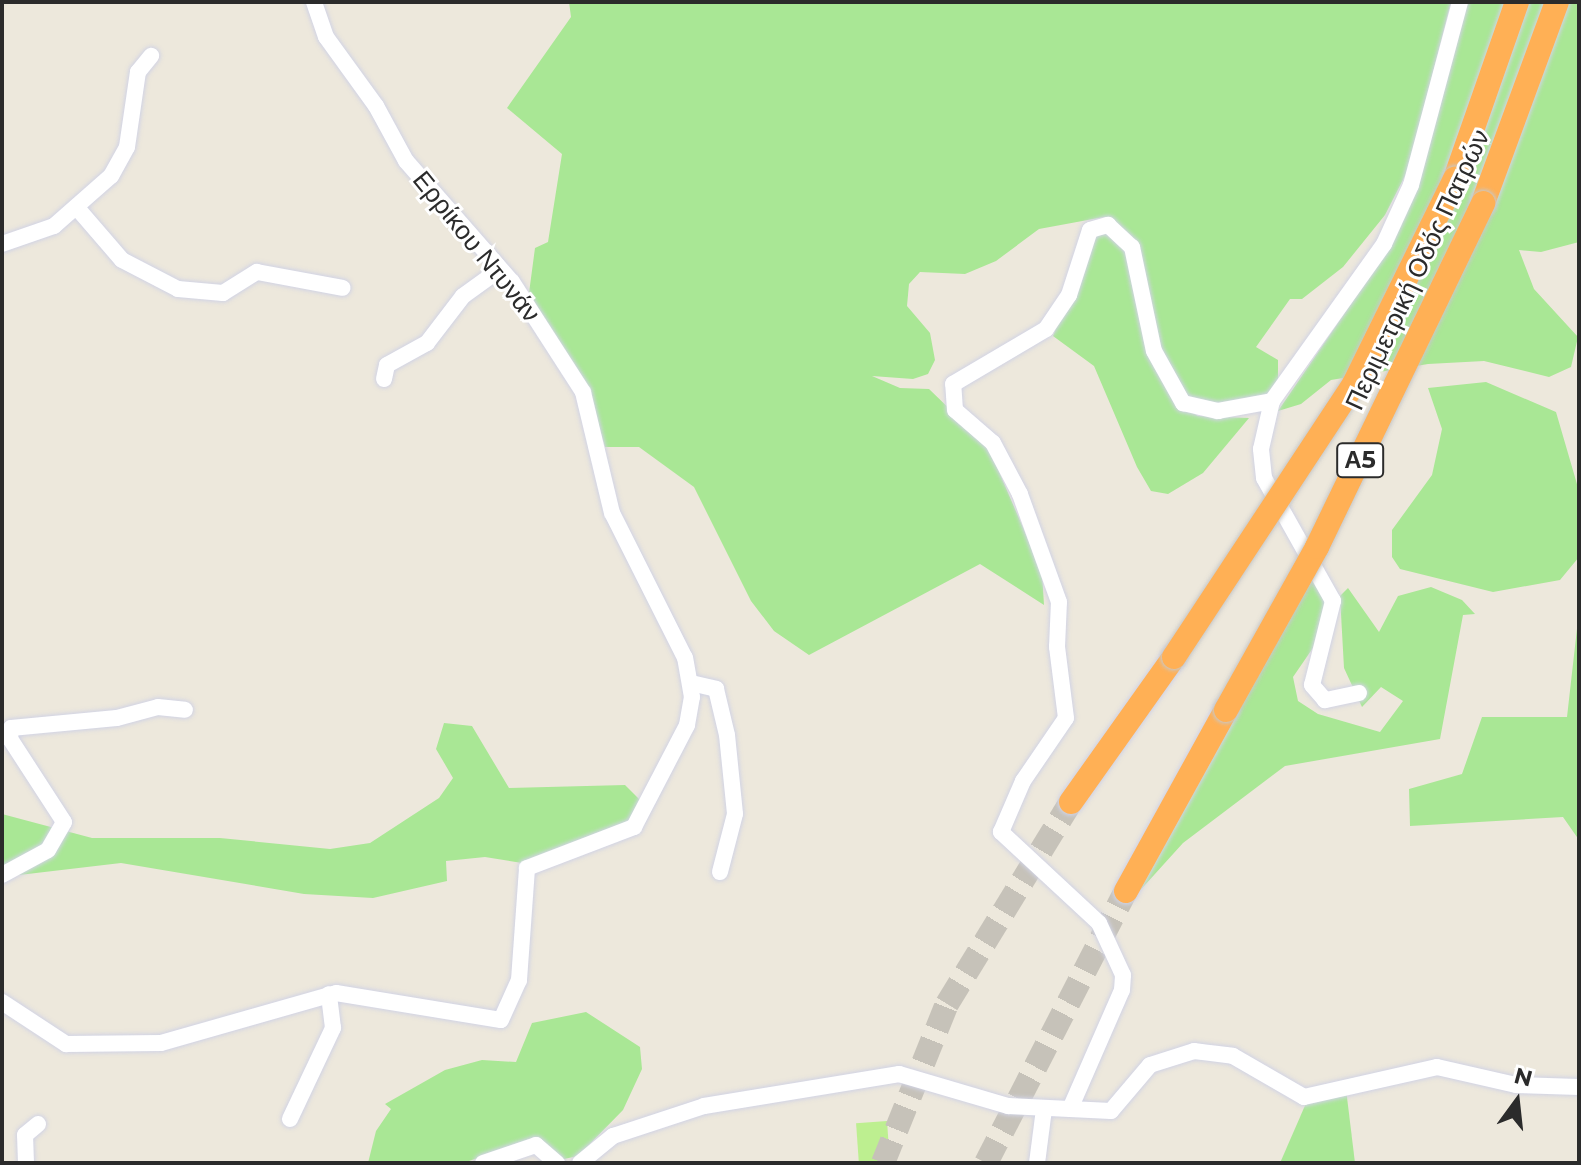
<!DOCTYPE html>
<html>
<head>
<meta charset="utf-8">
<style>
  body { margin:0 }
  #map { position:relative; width:1581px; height:1165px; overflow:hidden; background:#ede8dc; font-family:Montserrat,sans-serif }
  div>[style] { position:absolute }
  .green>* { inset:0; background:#a9e795 }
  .pitch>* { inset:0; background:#bdef90; transform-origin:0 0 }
  .highway-tunnel>* { height:24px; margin-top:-12px; transform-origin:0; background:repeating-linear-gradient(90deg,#c6c2b9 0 24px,transparent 0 36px) }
  .roads { filter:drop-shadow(0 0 2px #d1d3e4) drop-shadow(0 0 2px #d1d3e4) }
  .minor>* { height:16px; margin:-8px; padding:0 8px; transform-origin:8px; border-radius:8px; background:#fff }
  .highway>* { height:24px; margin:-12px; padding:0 12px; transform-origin:12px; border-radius:12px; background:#ffb055 }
  .bridges { filter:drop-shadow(0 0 2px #c8c8c8) drop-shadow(0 0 2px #c8c8c8) }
  .highway-bridge>* { height:24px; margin:-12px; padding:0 12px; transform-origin:12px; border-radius:12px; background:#ffb055 }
  span { translate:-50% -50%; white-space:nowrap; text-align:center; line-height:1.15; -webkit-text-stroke:6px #fff; paint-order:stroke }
  .shield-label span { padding:2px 6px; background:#fff; border:2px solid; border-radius:6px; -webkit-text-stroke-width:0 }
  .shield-label { font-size:24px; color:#2b2b2b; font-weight:700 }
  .street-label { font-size:26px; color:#2b2b2b }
  .frame { position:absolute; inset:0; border:4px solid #2b2b2b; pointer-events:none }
  .north { position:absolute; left:1477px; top:1061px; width:80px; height:80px; -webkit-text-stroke:6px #fff; paint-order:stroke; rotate:15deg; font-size:22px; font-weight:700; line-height:32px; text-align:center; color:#2b2b2b }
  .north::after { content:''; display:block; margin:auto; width:28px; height:36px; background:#2b2b2b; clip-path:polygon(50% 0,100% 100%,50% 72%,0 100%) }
</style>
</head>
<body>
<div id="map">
  <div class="green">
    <i style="clip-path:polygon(569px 2px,1451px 2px,1408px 170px,1385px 215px,1343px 267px,1302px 299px,1290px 299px,1256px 347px,1278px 360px,1278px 382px,1270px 395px,1206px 408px,1184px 399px,1157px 349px,1119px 226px,1104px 217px,1039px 229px,996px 261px,965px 274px,920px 272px,909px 284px,907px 306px,930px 333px,935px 360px,928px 374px,913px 379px,872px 376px,900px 388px,929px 389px,988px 446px,1042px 572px,1044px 605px,980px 564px,809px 655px,774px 631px,751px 601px,694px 487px,639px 447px,605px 447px,589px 392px,529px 293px,535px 248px,548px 242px,562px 154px,507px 108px,571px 17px)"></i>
    <i style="clip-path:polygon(1466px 2px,1579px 2px,1579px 242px,1541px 252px,1519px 250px,1534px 289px,1578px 337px,1571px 367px,1549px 377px,1484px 361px,1428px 364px,1331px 380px,1301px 404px,1278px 411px,1374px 270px,1424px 164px)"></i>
    <i style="clip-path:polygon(1109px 229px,1128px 249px,1147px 348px,1180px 406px,1198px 416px,1249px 418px,1203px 473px,1168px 494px,1151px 491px,1137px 467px,1094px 366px,1053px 336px,1094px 234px)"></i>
    <i style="clip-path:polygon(1486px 382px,1556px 412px,1579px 491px,1579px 557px,1560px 580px,1493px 592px,1400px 569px,1392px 557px,1392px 530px,1432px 475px,1442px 429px,1428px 388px)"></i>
    <i style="clip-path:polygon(1312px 571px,1325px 595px,1325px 610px,1315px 645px,1293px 677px,1298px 701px,1318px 714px,1380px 732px,1403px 701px,1381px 687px,1362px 707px,1344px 668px,1340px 596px,1348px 588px,1379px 632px,1398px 596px,1431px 587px,1462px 600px,1475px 614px,1463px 615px,1440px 739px,1285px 766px,1183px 843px,1135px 896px)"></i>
    <i style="clip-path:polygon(1579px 611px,1579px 840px,1563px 817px,1410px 826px,1409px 789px,1462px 774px,1482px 717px,1567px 717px)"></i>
    <i style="clip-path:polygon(444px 723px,472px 726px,509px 788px,625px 785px,642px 802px,627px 828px,522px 863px,485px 857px,446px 861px,447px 881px,373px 898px,304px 894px,121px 863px,2px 877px,2px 814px,92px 838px,220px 838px,330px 849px,370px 843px,439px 798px,453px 778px,436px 749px)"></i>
    <i style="clip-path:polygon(586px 1012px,640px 1047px,642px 1069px,623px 1110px,578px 1156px,564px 1159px,550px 1149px,499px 1151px,463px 1163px,368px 1163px,376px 1131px,391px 1109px,385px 1104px,445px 1070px,482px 1060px,516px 1062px,532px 1023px)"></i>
    <i style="clip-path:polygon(1346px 1089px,1355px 1163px,1280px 1163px,1307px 1101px)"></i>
  </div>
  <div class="pitch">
    <i style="left:887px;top:1121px;width:42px;height:31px;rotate:86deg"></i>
  </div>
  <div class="highway-tunnel">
    <i style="left:883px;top:1163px;width:171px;rotate:-68.1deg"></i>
    <i style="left:947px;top:1004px;width:237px;rotate:-58.5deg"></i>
    <i style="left:986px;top:1163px;width:306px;rotate:-62.8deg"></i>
  </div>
  <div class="roads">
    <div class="minor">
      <i style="left:78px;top:209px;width:67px;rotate:49.2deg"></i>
      <i style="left:122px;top:260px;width:63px;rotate:27.4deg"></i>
      <i style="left:178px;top:289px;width:45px;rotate:5.1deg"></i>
      <i style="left:223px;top:293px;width:40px;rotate:-32deg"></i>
      <i style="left:257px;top:272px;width:87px;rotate:10.5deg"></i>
      <i style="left:2px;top:244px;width:55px;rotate:-19.1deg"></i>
      <i style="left:54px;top:226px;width:76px;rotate:-41.3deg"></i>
      <i style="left:111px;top:176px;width:33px;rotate:-61deg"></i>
      <i style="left:127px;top:147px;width:76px;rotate:-81.7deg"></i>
      <i style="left:138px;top:72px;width:21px;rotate:-51deg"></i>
      <i style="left:384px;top:379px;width:14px;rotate:-78deg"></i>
      <i style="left:387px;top:365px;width:46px;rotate:-28.8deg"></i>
      <i style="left:427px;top:343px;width:59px;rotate:-52.5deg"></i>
      <i style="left:463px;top:296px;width:44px;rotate:-35.8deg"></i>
      <i style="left:691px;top:683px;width:26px;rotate:13deg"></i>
      <i style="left:716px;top:689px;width:47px;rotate:76.6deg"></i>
      <i style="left:727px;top:735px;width:79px;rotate:84.2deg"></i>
      <i style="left:735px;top:814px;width:60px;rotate:104.5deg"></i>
      <i style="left:1359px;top:693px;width:35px;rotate:168deg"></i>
      <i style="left:1325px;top:700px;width:20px;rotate:-131deg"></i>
      <i style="left:1312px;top:685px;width:87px;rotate:-76deg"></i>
      <i style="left:1333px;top:601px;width:141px;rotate:-119.3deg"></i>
      <i style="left:1264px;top:478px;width:29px;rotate:-96deg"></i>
      <i style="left:1261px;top:449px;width:49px;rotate:-77.1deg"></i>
      <i style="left:1272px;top:401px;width:193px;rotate:-54.5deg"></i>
      <i style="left:1384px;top:244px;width:65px;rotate:-65.4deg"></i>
      <i style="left:1411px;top:185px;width:189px;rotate:-75deg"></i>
      <i style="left:2px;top:875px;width:52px;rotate:-28.5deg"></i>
      <i style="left:48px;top:850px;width:32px;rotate:-60deg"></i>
      <i style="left:64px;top:822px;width:99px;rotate:-123deg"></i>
      <i style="left:10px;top:739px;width:11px;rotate:-85deg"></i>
      <i style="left:11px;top:728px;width:106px;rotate:-5.4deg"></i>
      <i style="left:117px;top:718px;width:42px;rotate:-15deg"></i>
      <i style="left:158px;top:707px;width:27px;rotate:6deg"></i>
      <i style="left:2px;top:1002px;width:77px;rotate:33.3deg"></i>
      <i style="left:66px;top:1044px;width:95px;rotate:-0.6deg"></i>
      <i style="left:161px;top:1043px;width:182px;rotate:-15.9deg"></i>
      <i style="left:336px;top:993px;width:167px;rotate:9.3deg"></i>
      <i style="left:501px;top:1020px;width:44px;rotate:-65.8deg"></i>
      <i style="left:519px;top:980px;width:112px;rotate:-85.9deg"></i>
      <i style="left:527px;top:868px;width:115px;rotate:-21deg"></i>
      <i style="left:634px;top:827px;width:115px;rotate:-62.5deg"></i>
      <i style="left:687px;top:725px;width:28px;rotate:-80deg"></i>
      <i style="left:692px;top:697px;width:40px;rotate:-100deg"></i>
      <i style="left:685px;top:658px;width:162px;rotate:-116.7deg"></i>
      <i style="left:612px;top:513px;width:124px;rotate:-103.5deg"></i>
      <i style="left:583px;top:392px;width:131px;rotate:-122.8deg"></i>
      <i style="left:512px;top:282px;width:161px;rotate:-131.2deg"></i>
      <i style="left:406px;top:161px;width:63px;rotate:-118.6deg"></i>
      <i style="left:376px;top:106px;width:85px;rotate:-125.9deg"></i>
      <i style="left:326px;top:37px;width:37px;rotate:-109deg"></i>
      <i style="left:1070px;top:1109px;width:130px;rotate:-66.4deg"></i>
      <i style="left:1122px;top:990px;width:15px;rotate:-86deg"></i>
      <i style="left:1123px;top:975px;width:57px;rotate:-114.8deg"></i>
      <i style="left:1099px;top:923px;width:134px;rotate:-137.1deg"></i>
      <i style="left:1001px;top:832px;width:56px;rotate:-66.7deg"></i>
      <i style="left:1023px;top:781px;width:76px;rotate:-55.7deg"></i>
      <i style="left:1066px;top:718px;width:72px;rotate:-97.2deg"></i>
      <i style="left:1057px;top:647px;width:45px;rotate:-87.5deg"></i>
      <i style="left:1059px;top:602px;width:115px;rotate:-109.9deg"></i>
      <i style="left:1020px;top:494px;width:58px;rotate:-117.9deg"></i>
      <i style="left:993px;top:443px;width:50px;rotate:-139deg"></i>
      <i style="left:955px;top:410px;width:26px;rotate:-94deg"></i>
      <i style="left:953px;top:384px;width:108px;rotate:-30.6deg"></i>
      <i style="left:1046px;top:329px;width:41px;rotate:-55.9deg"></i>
      <i style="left:1069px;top:295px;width:68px;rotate:-72.1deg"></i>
      <i style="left:1090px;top:230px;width:19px;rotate:-16deg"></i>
      <i style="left:1108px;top:225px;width:33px;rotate:43deg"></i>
      <i style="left:1132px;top:247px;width:106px;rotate:78.1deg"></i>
      <i style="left:1154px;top:351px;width:60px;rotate:60.9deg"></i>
      <i style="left:1183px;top:403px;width:36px;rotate:13deg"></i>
      <i style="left:1218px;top:411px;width:55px;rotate:-10.5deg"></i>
      <i style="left:290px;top:1119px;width:101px;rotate:-64.7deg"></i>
      <i style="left:333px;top:1028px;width:34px;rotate:-97deg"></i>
      <i style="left:26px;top:1163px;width:28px;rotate:-92deg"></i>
      <i style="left:25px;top:1135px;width:17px;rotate:-40deg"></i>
      <i style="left:483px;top:1163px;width:56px;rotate:-18.8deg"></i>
      <i style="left:536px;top:1145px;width:28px;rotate:41deg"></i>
      <i style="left:580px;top:1163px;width:43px;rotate:-39.3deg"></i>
      <i style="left:613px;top:1136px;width:96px;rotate:-18.2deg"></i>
      <i style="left:704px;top:1106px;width:198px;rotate:-9.3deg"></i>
      <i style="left:899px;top:1074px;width:114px;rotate:16.4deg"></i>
      <i style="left:1008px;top:1106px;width:103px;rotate:2.8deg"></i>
      <i style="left:1111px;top:1111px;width:60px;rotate:-49.7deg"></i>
      <i style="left:1150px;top:1065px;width:46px;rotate:-17.7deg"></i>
      <i style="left:1194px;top:1051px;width:39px;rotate:7deg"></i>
      <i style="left:1233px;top:1056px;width:82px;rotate:30deg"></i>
      <i style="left:1304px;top:1097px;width:136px;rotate:-12.7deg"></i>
      <i style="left:1437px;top:1067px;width:81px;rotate:12.8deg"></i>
      <i style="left:1516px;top:1085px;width:63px;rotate:1.8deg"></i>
      <i style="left:1037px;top:1163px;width:54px;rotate:-82.6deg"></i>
    </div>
    <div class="highway">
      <i style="left:1455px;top:179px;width:188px;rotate:-70.7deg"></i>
      <i style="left:1483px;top:203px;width:214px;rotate:-69.8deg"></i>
      <i style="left:1071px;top:802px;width:178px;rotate:-54.6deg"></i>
      <i style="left:1126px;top:891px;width:207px;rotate:-61.1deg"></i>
    </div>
  </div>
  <div class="bridges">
    <div class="highway-bridge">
      <i style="left:1174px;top:657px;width:327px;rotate:-56.6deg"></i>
      <i style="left:1354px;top:384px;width:229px;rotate:-63.8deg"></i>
      <i style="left:1226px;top:710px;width:187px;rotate:-60.8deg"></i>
      <i style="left:1317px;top:547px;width:382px;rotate:-64.2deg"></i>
    </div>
  </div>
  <div class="shield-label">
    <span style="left:1360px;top:460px">Α5</span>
  </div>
  <div class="street-label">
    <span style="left:476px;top:247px;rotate:51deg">Ερρίκου Ντυνάν</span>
    <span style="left:1418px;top:270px;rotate:-65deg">Περιμετρική Οδός Πατρών</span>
  </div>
  <div class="frame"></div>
  <div class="north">N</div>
</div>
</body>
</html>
